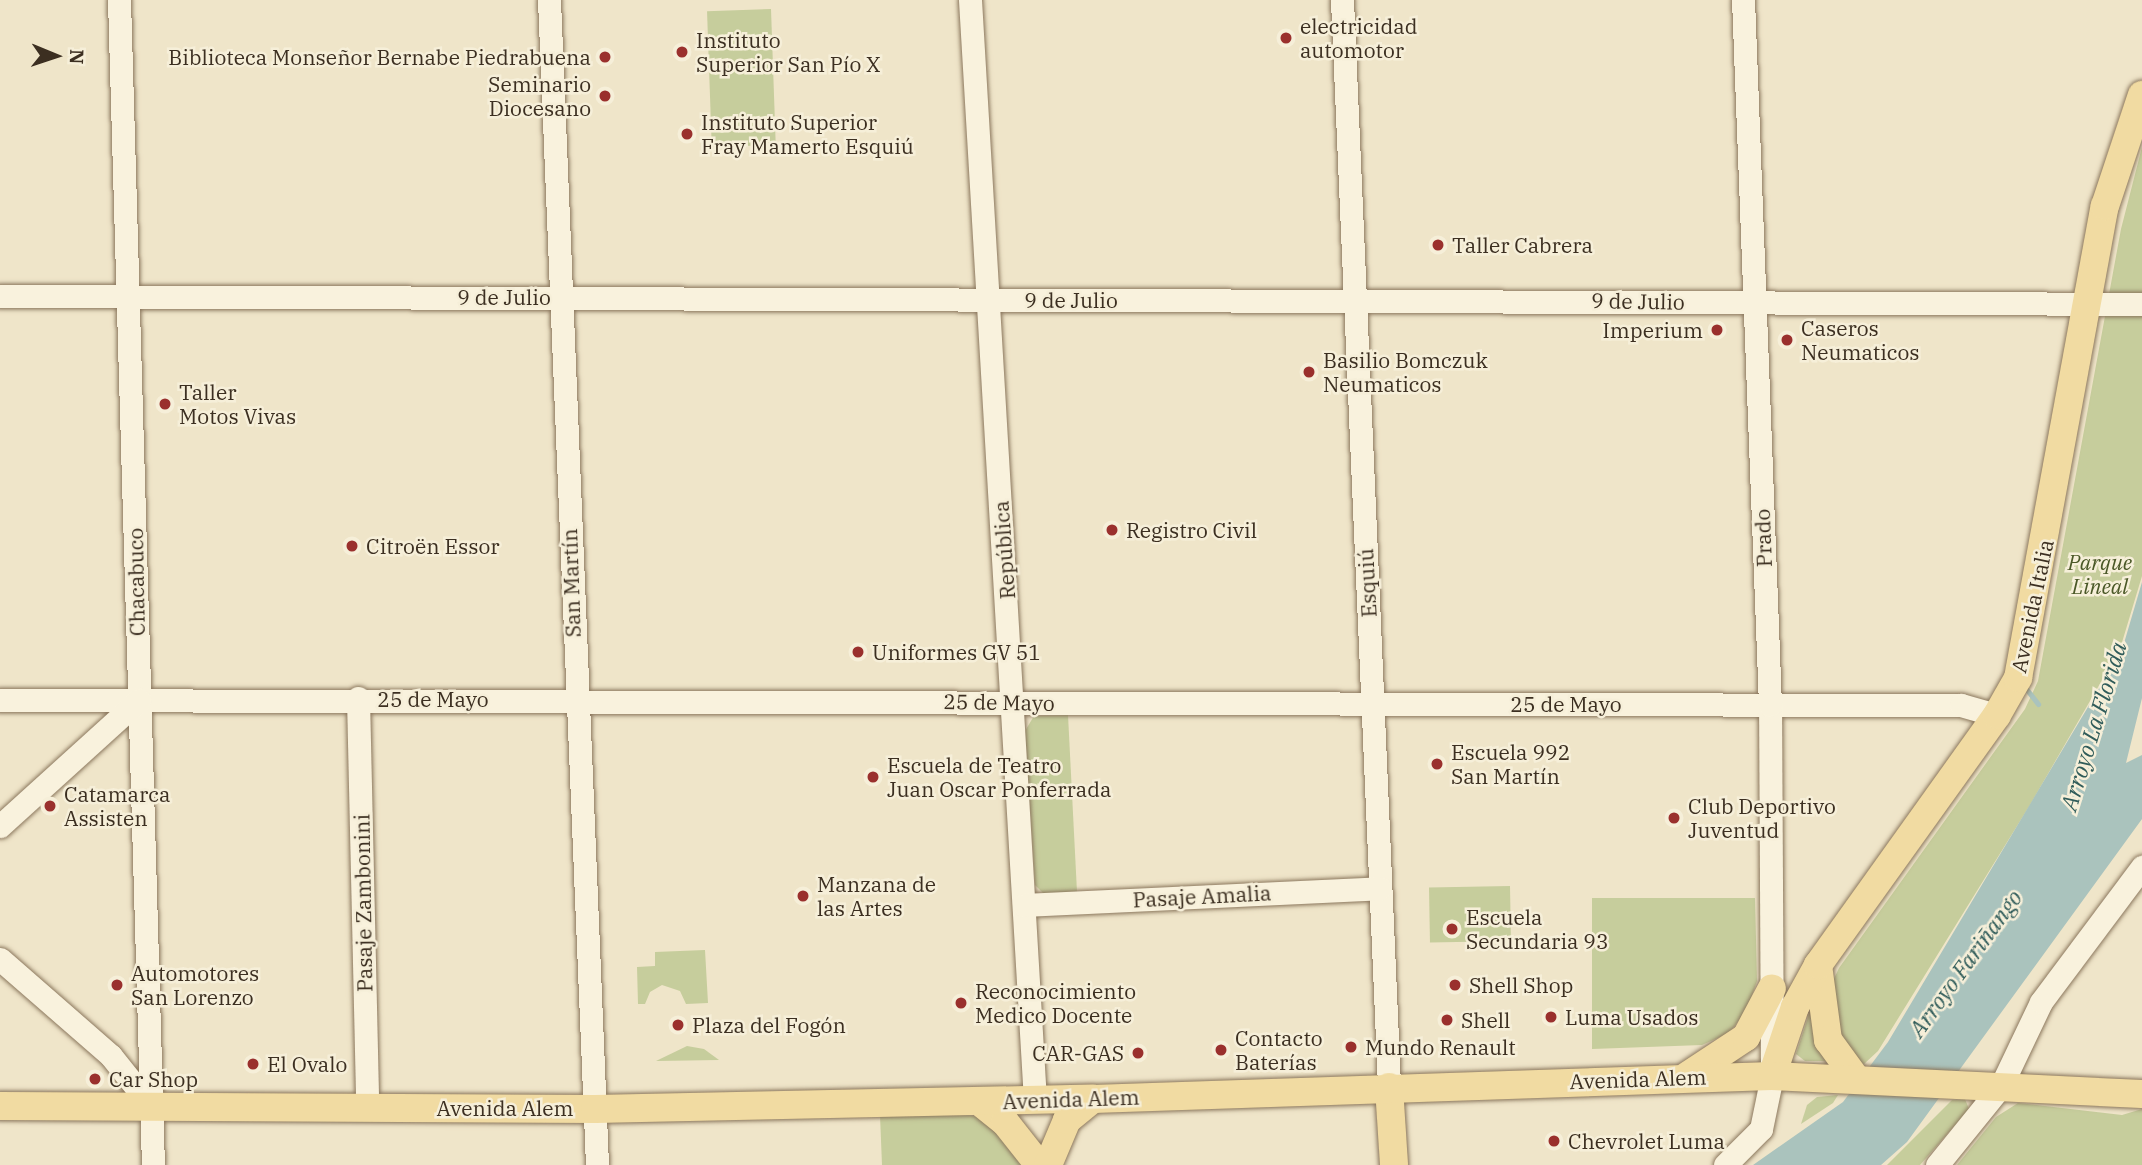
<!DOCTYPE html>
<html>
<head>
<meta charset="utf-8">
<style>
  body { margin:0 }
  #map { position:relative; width:2142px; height:1165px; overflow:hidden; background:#efe5c9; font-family:"IBM Plex Serif",serif }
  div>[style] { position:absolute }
  .green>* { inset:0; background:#c6cd9c; transform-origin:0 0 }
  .water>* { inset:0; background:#aac3bd }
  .stream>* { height:5px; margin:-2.5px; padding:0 2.5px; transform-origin:2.5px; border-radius:2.5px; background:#aac3bd }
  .roads { filter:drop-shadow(0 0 2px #8b775d) drop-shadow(0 0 2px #8b775d) }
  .minor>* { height:23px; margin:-11.5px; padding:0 11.5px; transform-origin:11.5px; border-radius:11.5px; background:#f9f2dd }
  .major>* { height:28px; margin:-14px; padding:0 14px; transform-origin:14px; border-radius:14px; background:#f1dba2 }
  .dots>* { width:19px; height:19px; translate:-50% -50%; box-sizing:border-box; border:4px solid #f6efd9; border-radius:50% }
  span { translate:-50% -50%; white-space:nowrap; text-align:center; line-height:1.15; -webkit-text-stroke:5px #f6efd9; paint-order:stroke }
  .poi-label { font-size:21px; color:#3c2f21 }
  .left { translate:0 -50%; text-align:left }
  .right { translate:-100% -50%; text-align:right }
  .street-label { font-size:21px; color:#3c2f21 }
  .park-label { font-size:21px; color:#4a5827; font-style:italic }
  .water-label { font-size:23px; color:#305c5a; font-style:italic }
  .north { position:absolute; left:21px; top:21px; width:70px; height:70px; -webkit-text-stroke:5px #f6efd9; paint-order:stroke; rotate:92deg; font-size:19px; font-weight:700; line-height:28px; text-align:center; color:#3c2f21 }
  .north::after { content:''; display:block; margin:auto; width:24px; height:32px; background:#3c2f21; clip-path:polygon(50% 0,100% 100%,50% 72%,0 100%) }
</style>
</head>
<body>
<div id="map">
  <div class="green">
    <i style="left:771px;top:9px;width:136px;height:64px;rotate:88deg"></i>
    <i style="clip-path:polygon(2142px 147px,2142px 576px,2120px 649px,2030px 805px,1878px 1051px,1864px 1064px,1854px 1062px,1839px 1048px,1830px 987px,1839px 968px,2025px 709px,2038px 681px,2121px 229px)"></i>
    <i style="clip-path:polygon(1068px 715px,1077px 892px,1044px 894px,1035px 885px,1025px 731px,1034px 716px)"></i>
    <i style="left:1510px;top:886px;width:55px;height:81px;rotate:89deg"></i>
    <i style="clip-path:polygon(1592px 898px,1755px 898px,1757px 981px,1747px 1010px,1729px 1033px,1702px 1045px,1592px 1049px)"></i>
    <i style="clip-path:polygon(705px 950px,708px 1003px,686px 1004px,680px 991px,662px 985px,650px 992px,645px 1004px,638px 1004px,637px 967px,655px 966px,655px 952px)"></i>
    <i style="clip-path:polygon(1812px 1005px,1831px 1061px,1805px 1061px,1796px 1054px)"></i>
    <i style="clip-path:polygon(687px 1046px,704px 1049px,719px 1060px,656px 1061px)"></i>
    <i style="clip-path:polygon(1838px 1095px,1833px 1103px,1801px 1124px,1807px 1105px,1817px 1097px)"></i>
    <i style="clip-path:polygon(1965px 1099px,1969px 1109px,1920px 1165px,1887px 1165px,1952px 1100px)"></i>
    <i style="clip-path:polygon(2018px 1103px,2122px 1115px,2142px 1109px,2142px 1165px,1957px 1165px,1996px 1117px)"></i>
    <i style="clip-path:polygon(964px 1114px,981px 1118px,1001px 1132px,1024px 1165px,882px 1165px,880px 1115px)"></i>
  </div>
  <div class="water">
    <i style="clip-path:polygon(2142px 582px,2142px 698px,2126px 763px,2142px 755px,2142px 819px,1907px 1142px,1881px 1165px,1753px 1165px,1843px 1102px,1888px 1042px,2122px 650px)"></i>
  </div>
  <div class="stream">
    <i style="left:2024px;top:686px;width:23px;rotate:52deg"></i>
  </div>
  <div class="roads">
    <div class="minor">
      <i style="left:119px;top:0;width:1165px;rotate:88.33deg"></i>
      <i style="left:549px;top:0;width:1166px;rotate:87.64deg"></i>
      <i style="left:970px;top:0;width:1103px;rotate:86.62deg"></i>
      <i style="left:1342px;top:0;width:1088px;rotate:87.52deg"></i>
      <i style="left:0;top:296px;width:2142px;rotate:0.21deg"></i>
      <i style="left:358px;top:698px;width:409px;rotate:88.7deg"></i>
      <i style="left:0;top:700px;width:1961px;rotate:0.15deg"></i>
      <i style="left:1961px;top:705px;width:37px;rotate:16deg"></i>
      <i style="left:0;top:826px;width:188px;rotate:-42.2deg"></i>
      <i style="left:1024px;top:905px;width:356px;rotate:-2.7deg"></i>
      <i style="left:0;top:959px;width:147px;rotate:41.1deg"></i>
      <i style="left:111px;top:1056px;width:64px;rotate:51.3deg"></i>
      <i style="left:1725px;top:1165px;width:51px;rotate:-45deg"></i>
      <i style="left:1761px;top:1129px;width:54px;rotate:-78.3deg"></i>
      <i style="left:1772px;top:1076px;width:371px;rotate:-90.3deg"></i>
      <i style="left:1770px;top:705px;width:706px;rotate:-92.19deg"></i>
      <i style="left:1937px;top:1165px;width:102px;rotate:-51deg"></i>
      <i style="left:2001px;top:1086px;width:93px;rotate:-64.5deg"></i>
      <i style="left:2041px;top:1002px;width:169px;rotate:-53.2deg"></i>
    </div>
    <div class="major">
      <i style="left:1818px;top:965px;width:76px;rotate:82.4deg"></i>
      <i style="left:1828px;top:1040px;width:46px;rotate:53.9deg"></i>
      <i style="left:1687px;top:1076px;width:71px;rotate:-33.5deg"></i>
      <i style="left:1746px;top:1037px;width:55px;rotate:-62deg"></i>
      <i style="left:1772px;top:1076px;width:73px;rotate:-71.6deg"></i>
      <i style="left:1795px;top:1007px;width:48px;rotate:-61.3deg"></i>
      <i style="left:1818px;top:965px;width:307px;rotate:-54.4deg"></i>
      <i style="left:1997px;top:715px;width:43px;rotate:-60.4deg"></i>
      <i style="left:2018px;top:678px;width:480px;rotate:-79.6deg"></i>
      <i style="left:2105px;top:206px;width:117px;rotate:-71.6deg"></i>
      <i style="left:1389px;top:1087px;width:78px;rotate:86.3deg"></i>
      <i style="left:980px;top:1102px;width:32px;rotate:39deg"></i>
      <i style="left:1005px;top:1122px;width:55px;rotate:51.7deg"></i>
      <i style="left:0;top:1106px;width:595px;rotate:0.29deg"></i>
      <i style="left:595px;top:1109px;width:498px;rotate:-1.2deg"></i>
      <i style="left:1093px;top:1099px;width:679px;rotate:-1.94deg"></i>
      <i style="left:1772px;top:1076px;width:370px;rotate:2.8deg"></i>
      <i style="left:1048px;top:1165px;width:49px;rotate:-67.1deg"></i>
      <i style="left:1067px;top:1120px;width:33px;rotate:-39deg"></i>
    </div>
  </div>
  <div class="dots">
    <i style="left:1286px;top:38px;background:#9a302d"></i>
    <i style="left:682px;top:52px;background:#9a302d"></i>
    <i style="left:605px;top:57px;background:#9a302d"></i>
    <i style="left:605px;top:96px;background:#9a302d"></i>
    <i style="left:687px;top:134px;background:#9a302d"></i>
    <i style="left:1438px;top:245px;background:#9a302d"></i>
    <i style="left:1717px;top:330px;background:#9a302d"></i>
    <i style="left:1787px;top:340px;background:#9a302d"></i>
    <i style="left:1309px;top:372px;background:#9a302d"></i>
    <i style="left:165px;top:404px;background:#9a302d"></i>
    <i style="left:1112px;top:530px;background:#9a302d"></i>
    <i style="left:352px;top:546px;background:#9a302d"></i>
    <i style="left:858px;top:652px;background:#9a302d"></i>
    <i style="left:1437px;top:764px;background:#9a302d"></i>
    <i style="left:873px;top:777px;background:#9a302d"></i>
    <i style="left:50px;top:806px;background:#9a302d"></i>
    <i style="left:1674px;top:818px;background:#9a302d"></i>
    <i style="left:803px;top:896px;background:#9a302d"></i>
    <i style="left:1452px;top:929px;background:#9a302d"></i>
    <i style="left:117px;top:985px;background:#9a302d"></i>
    <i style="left:1455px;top:985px;background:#9a302d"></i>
    <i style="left:961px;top:1003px;background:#9a302d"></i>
    <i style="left:1551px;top:1017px;background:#9a302d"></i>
    <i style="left:1447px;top:1020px;background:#9a302d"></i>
    <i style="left:678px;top:1025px;background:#9a302d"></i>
    <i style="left:1351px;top:1047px;background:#9a302d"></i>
    <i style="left:1221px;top:1050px;background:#9a302d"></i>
    <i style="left:1138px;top:1053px;background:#9a302d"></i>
    <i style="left:253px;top:1064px;background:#9a302d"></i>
    <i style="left:95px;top:1079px;background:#9a302d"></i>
    <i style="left:1554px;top:1141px;background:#9a302d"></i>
  </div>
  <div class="poi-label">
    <span class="left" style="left:1300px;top:38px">electricidad<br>automotor</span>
    <span class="left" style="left:696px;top:52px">Instituto<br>Superior San Pío X</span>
    <span class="right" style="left:591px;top:57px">Biblioteca Monseñor Bernabe Piedrabuena</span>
    <span class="right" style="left:591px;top:96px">Seminario<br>Diocesano</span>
    <span class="left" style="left:701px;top:134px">Instituto Superior<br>Fray Mamerto Esquiú</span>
    <span class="left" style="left:1452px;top:245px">Taller Cabrera</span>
    <span class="left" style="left:1801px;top:340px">Caseros<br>Neumaticos</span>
    <span class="right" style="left:1703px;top:330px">Imperium</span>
    <span class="left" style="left:1323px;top:372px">Basilio Bomczuk<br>Neumaticos</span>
    <span class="left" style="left:179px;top:404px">Taller<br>Motos Vivas</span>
    <span class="left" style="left:1126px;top:530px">Registro Civil</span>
    <span class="left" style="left:366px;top:546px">Citroën Essor</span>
    <span class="left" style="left:872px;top:652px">Uniformes GV 51</span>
    <span class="left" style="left:1451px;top:764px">Escuela 992<br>San Martín</span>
    <span class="left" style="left:887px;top:777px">Escuela de Teatro<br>Juan Oscar Ponferrada</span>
    <span class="left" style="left:64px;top:806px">Catamarca<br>Assisten</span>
    <span class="left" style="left:1688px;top:818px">Club Deportivo<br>Juventud</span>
    <span class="left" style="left:817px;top:896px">Manzana de<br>las Artes</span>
    <span class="left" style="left:1466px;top:929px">Escuela<br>Secundaria 93</span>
    <span class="left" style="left:131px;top:985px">Automotores<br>San Lorenzo</span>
    <span class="left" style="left:1469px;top:985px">Shell Shop</span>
    <span class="left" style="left:975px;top:1003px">Reconocimiento<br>Medico Docente</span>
    <span class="left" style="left:1565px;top:1017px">Luma Usados</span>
    <span class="left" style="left:1461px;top:1020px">Shell</span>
    <span class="left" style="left:692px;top:1025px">Plaza del Fogón</span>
    <span class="left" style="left:1235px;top:1050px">Contacto<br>Baterías</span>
    <span class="left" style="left:1365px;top:1047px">Mundo Renault</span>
    <span class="right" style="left:1124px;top:1053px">CAR-GAS</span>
    <span class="left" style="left:267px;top:1064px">El Ovalo</span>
    <span class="left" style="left:109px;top:1079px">Car Shop</span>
    <span class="left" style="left:1568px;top:1141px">Chevrolet Luma</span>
  </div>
  <div class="street-label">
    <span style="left:504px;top:297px">9 de Julio</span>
    <span style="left:1071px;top:300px">9 de Julio</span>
    <span style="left:1638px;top:301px;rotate:1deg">9 de Julio</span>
    <span style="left:1763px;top:538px;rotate:-92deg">Prado</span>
    <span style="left:1004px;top:550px;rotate:-94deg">República</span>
    <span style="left:136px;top:582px;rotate:-91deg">Chacabuco</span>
    <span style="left:571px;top:583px;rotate:-92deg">San Martín</span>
    <span style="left:1367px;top:583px;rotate:-93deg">Esquiú</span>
    <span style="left:2032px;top:606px;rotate:-78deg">Avenida Italia</span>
    <span style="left:433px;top:699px">25 de Mayo</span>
    <span style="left:999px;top:702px;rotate:1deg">25 de Mayo</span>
    <span style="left:1566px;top:704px">25 de Mayo</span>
    <span style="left:1202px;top:896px;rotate:-3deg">Pasaje Amalia</span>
    <span style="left:363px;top:903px;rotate:-91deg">Pasaje Zambonini</span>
    <span style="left:1638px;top:1079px;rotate:-2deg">Avenida Alem</span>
    <span style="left:1071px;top:1099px;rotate:-2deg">Avenida Alem</span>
    <span style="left:505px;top:1108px">Avenida Alem</span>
  </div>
  <div class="park-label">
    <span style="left:2100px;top:574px">Parque<br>Lineal</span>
  </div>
  <div class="water-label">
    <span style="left:2093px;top:726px;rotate:-73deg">Arroyo La Florida</span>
    <span style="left:1965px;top:963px;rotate:-54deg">Arroyo Fariñango</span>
  </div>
  <div class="north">N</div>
</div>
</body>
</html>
